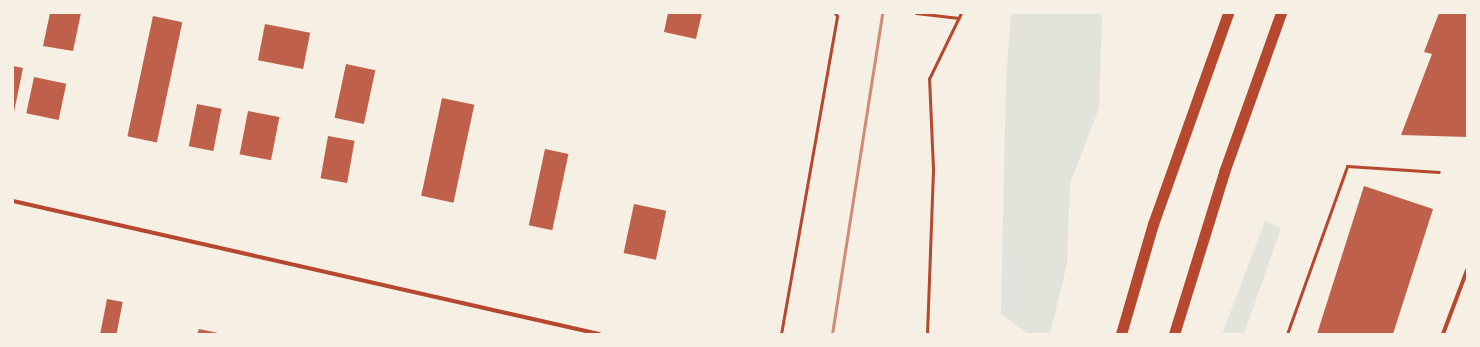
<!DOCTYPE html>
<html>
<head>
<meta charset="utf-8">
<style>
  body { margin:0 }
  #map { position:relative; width:1480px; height:347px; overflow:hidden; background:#f6efe4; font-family:"IBM Plex Sans",sans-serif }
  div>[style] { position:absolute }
  .green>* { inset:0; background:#e2e4dc }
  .building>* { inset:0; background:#bf614a; transform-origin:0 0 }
  .path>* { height:2.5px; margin:-1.25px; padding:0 1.25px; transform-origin:1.25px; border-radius:1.25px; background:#b5482f }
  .service>* { height:3px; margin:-1.5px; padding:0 1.5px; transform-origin:1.5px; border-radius:1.5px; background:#b5482f }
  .minor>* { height:4px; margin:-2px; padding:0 2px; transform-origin:2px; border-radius:2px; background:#b5482f }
  .trunk>* { height:11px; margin:-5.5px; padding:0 5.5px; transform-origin:5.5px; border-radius:5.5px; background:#b5482f }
  .rail>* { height:3px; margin:-1.5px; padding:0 1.5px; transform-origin:1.5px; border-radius:1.5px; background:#cf8b77 }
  span { translate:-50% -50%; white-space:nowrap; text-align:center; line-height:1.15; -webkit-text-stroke:3px #f6efe4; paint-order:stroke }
  .frame { position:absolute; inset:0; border:14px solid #f6efe4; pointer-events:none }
</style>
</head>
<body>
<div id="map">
  <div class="green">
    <i style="clip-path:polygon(1011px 13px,1102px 13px,1099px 108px,1070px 184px,1067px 264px,1050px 334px,1028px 334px,1001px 314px,1006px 81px)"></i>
    <i style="clip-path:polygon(1265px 221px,1281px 228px,1244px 334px,1222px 334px)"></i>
  </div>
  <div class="building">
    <i style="clip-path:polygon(50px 13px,81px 13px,73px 51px,43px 46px)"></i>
    <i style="clip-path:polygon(668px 13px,702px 13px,696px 39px,664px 32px)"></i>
    <i style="clip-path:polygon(1439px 13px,1467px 13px,1467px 137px,1401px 135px,1432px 54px,1424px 52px)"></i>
    <i style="left:153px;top:16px;width:30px;height:123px;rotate:12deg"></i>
    <i style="left:265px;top:24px;width:46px;height:37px;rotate:11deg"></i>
    <i style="left:346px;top:64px;width:30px;height:55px;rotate:12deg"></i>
    <i style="clip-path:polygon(13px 66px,23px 68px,14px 112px,13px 112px)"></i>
    <i style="left:34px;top:77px;width:33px;height:37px;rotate:12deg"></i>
    <i style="left:442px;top:98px;width:33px;height:100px;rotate:12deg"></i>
    <i style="left:197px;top:104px;width:25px;height:43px;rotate:11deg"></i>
    <i style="left:248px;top:111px;width:32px;height:44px;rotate:11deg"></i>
    <i style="left:328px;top:136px;width:27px;height:43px;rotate:10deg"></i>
    <i style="left:545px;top:149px;width:24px;height:78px;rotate:12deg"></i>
    <i style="clip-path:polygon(1364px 186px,1433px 209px,1393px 334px,1317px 334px)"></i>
    <i style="left:634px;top:204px;width:33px;height:50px;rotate:12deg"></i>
    <i style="left:107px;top:299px;width:16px;height:36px;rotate:11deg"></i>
    <i style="clip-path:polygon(199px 329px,218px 333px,218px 334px,197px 334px)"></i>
  </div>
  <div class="path">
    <i style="left:916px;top:13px;width:43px;rotate:6.6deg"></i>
    <i style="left:927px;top:334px;width:165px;rotate:-87.9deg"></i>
    <i style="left:933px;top:169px;width:90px;rotate:-92.5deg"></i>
    <i style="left:929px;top:79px;width:73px;rotate:-64.1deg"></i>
  </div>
  <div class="service">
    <i style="left:781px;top:334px;width:323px;rotate:-80deg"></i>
    <i style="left:837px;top:16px;width:4px;rotate:-124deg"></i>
    <i style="left:1287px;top:334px;width:178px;rotate:-70.3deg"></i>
    <i style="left:1347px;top:166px;width:92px;rotate:3.7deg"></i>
  </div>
  <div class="minor">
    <i style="left:13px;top:201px;width:601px;rotate:12.79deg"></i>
    <i style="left:1443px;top:334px;width:68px;rotate:-69.4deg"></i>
  </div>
  <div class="trunk">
    <i style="left:1121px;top:334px;width:115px;rotate:-73.8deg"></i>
    <i style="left:1153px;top:224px;width:224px;rotate:-70.4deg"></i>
    <i style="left:1174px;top:334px;width:170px;rotate:-72.8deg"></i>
    <i style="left:1224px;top:172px;width:169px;rotate:-70.3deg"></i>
  </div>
  <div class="rail">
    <i style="left:832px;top:334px;width:325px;rotate:-81.1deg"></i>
  </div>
  <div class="frame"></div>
</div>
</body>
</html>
